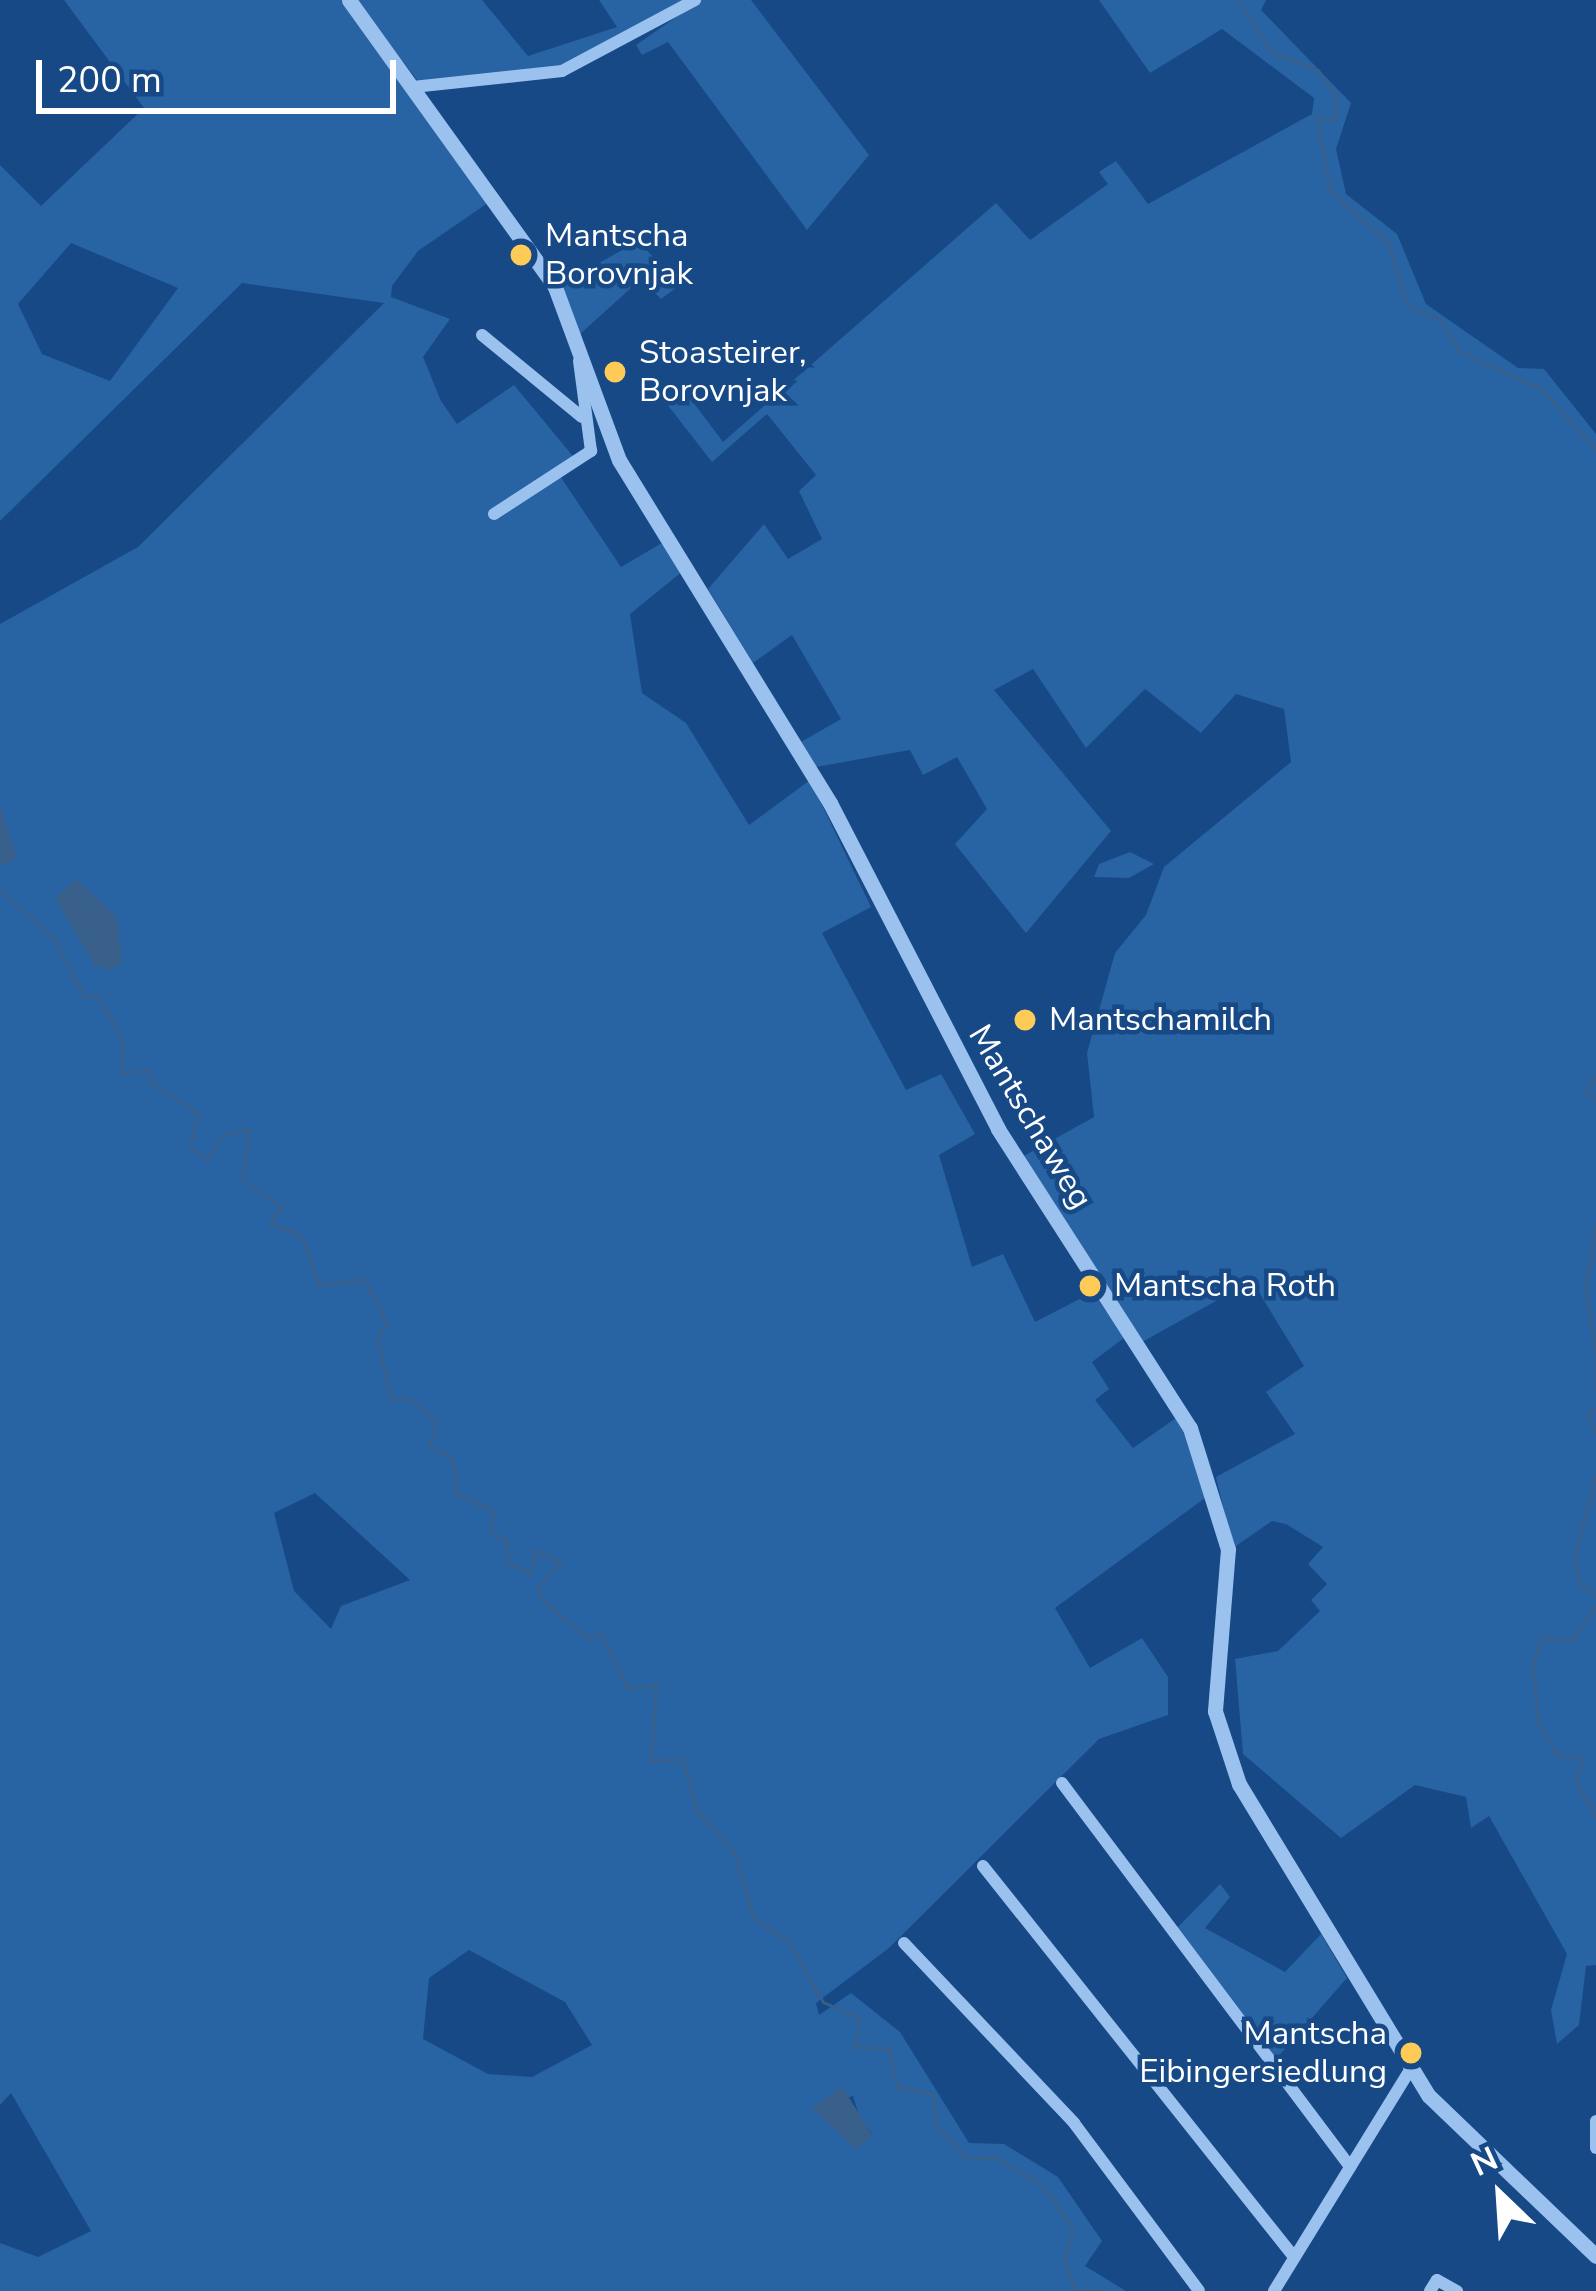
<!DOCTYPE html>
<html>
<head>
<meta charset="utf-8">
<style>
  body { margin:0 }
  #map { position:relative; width:1596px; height:2291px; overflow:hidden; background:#164985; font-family:"Nunito Sans",sans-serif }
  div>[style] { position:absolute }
  .green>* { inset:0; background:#2863a4 }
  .water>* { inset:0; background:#395f8b }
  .stream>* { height:3px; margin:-1.5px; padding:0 1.5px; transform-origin:1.5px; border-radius:1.5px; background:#395f8b }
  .minor>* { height:12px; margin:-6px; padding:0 6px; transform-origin:6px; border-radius:6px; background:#9bc2ee }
  .tertiary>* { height:15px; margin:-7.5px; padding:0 7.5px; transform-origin:7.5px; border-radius:7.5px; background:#9bc2ee }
  .dots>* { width:33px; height:33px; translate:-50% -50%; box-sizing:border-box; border:6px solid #164985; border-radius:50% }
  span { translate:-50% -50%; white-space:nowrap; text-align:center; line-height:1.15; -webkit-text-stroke:9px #164985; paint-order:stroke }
  .poi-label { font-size:33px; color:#fff }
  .left { translate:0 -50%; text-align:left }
  .right { translate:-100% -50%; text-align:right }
  .street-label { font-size:33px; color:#fff }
  .north { position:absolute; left:1440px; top:2135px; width:120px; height:120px; -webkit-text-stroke:9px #164985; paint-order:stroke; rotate:335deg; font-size:33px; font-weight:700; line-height:48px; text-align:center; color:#fff }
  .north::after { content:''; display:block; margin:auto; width:42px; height:54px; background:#fff; clip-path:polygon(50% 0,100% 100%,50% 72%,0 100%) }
  .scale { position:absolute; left:36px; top:60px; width:360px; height:54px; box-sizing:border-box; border:6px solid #fff; border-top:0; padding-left:15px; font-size:36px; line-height:42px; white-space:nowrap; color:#fff; -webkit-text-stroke:9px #164985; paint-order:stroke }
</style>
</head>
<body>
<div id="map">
  <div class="green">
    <i style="clip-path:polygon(evenodd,64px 0,342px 0,495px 198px,418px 251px,392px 286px,391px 297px,450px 319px,423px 357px,441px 401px,457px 424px,514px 385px,577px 461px,560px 476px,621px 567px,667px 540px,683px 571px,630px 614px,642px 693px,686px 723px,749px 825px,810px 780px,871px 907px,822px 933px,906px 1090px,941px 1074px,975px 1134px,939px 1155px,972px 1267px,1003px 1254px,1035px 1322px,1093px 1292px,1124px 1338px,1092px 1362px,1109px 1389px,1095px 1400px,1133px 1448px,1176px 1418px,1184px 1431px,1205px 1498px,1055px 1608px,1090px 1668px,1142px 1638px,1168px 1677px,1168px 1715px,1099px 1739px,889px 1948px,816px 2003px,819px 2015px,851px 1993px,900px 2032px,969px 2143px,1004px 2144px,1058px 2177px,1102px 2241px,1085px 2266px,1126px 2291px,0 2291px,0 2243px,38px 2257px,91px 2231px,11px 2093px,0 2105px,0 624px,138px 547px,384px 303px,242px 283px,0 521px,0 165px,41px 206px,144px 108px,64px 0,71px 243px,178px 288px,110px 381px,42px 354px,18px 304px,71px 243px,64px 0,315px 1493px,410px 1580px,341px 1606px,331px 1629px,294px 1591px,274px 1513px,315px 1493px,64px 0,469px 1950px,565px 2002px,592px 2045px,532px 2077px,488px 2074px,423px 2039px,429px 1978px,469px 1950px,64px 0,853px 2096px,859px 2116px,872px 2134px,812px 2109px,853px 2096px)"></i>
    <i style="clip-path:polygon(355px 0,482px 0,528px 56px,617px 27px,599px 0,685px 0,560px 68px,418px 81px)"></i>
    <i style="clip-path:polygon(701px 0,751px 0,869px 155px,807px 230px,668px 42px,642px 55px,636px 45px)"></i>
    <i style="clip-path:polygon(1099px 0,1266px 0,1261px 10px,1351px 103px,1336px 149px,1346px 194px,1397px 234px,1426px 304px,1518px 368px,1544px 369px,1596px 434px,1596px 1965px,1586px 1966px,1579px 2025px,1557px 2044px,1551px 2010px,1567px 1954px,1489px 1816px,1471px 1828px,1466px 1797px,1415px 1785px,1341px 1838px,1243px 1754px,1235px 1659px,1278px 1651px,1320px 1611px,1311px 1600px,1327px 1584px,1308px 1564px,1323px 1547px,1286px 1524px,1272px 1521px,1233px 1548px,1216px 1477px,1295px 1434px,1266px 1392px,1304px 1366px,1252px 1281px,1142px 1342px,1022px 1157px,1094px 1117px,1087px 1053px,1115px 953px,1146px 915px,1164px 867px,1291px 762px,1284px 709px,1236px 694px,1201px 733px,1145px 689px,1086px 748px,1033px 669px,994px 690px,1111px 831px,1026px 933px,955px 844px,987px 809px,957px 757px,923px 775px,910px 750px,816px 767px,801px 742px,841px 719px,792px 635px,753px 663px,708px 589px,764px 524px,788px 559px,822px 539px,799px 491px,816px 475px,767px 414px,712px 462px,663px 399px,681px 386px,723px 442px,996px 203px,1030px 240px,1108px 184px,1099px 172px,1116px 161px,1148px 204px,1312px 114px,1314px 98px,1222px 29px,1150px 73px)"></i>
    <i style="clip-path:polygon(638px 241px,680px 285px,661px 299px,641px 279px,579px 335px,560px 285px)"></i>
    <i style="clip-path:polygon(1130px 852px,1154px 864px,1129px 878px,1094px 877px,1099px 864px)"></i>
    <i style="clip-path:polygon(1220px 1884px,1230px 1897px,1205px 1928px,1285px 1972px,1321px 1934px,1347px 1978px,1276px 2059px,1176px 1929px)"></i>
  </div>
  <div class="water">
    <i style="clip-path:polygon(0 806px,17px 858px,4px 865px,0 864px)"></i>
    <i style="clip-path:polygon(76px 879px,117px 917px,122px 963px,110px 970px,95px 966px,55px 898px)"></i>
    <i style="clip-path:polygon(842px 2086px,872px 2135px,857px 2150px,812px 2108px)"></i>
  </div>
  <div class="stream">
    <i style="left:1238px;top:0;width:62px;rotate:57.6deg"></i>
    <i style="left:1271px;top:52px;width:50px;rotate:21deg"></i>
    <i style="left:1318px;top:70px;width:32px;rotate:55deg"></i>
    <i style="left:1336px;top:96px;width:23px;rotate:92deg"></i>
    <i style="left:1335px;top:119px;width:18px;rotate:-177deg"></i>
    <i style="left:1317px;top:118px;width:74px;rotate:79.9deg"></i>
    <i style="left:1330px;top:191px;width:78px;rotate:41.9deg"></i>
    <i style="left:1388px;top:243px;width:65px;rotate:73deg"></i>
    <i style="left:1407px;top:305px;width:38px;rotate:25deg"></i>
    <i style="left:1441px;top:321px;width:34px;rotate:60deg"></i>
    <i style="left:1458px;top:351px;width:91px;rotate:24.6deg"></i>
    <i style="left:1541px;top:389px;width:81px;rotate:47.5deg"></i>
    <i style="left:0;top:890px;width:71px;rotate:41.6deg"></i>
    <i style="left:53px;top:937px;width:69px;rotate:62.3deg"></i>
    <i style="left:85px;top:998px;width:12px;rotate:-14deg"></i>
    <i style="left:97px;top:995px;width:52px;rotate:60deg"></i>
    <i style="left:123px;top:1040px;width:33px;rotate:93deg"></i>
    <i style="left:121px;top:1073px;width:27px;rotate:-6deg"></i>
    <i style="left:148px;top:1070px;width:13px;rotate:81deg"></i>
    <i style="left:150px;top:1083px;width:57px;rotate:32deg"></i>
    <i style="left:198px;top:1113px;width:35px;rotate:103deg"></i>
    <i style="left:190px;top:1147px;width:22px;rotate:34deg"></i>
    <i style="left:208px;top:1159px;width:26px;rotate:-62deg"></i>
    <i style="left:220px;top:1136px;width:30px;rotate:-14deg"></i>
    <i style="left:249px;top:1129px;width:51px;rotate:97.8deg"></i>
    <i style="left:242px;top:1180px;width:47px;rotate:34.7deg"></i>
    <i style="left:281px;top:1207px;width:19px;rotate:125deg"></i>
    <i style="left:270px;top:1223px;width:33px;rotate:21deg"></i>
    <i style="left:301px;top:1235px;width:53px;rotate:70.2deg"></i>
    <i style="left:319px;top:1285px;width:46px;rotate:-7.4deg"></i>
    <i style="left:365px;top:1279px;width:50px;rotate:63.9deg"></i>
    <i style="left:387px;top:1324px;width:16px;rotate:128deg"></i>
    <i style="left:377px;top:1337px;width:65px;rotate:77.5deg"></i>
    <i style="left:391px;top:1400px;width:17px;rotate:-7deg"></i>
    <i style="left:408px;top:1398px;width:36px;rotate:39deg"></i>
    <i style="left:436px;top:1421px;width:27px;rotate:105deg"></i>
    <i style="left:429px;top:1447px;width:25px;rotate:26deg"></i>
    <i style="left:452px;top:1458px;width:36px;rotate:82deg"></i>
    <i style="left:457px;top:1494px;width:41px;rotate:25.9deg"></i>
    <i style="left:494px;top:1512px;width:20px;rotate:101deg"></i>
    <i style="left:490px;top:1532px;width:17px;rotate:25deg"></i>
    <i style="left:505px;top:1539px;width:24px;rotate:81deg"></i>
    <i style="left:509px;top:1563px;width:24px;rotate:28deg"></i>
    <i style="left:530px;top:1574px;width:25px;rotate:-74deg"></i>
    <i style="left:537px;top:1550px;width:27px;rotate:28deg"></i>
    <i style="left:561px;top:1563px;width:35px;rotate:134deg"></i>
    <i style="left:537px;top:1588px;width:13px;rotate:67deg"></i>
    <i style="left:542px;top:1600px;width:59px;rotate:40.2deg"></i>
    <i style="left:587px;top:1638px;width:15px;rotate:-20deg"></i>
    <i style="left:601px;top:1633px;width:61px;rotate:64.7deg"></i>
    <i style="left:627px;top:1688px;width:29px;rotate:-6deg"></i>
    <i style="left:656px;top:1685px;width:76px;rotate:93.8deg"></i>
    <i style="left:651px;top:1761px;width:31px;rotate:-4deg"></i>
    <i style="left:682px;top:1759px;width:56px;rotate:73.5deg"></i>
    <i style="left:698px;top:1813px;width:55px;rotate:47.9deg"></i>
    <i style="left:735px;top:1854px;width:66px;rotate:74.1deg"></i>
    <i style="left:753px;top:1917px;width:44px;rotate:34.8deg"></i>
    <i style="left:789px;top:1942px;width:69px;rotate:60.5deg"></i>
    <i style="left:823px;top:2002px;width:39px;rotate:24deg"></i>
    <i style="left:859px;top:2018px;width:29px;rotate:98deg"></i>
    <i style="left:855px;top:2047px;width:34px;rotate:2deg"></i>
    <i style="left:889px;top:2048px;width:40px;rotate:78deg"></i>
    <i style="left:897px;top:2087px;width:37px;rotate:11deg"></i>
    <i style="left:933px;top:2094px;width:32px;rotate:83deg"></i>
    <i style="left:937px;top:2126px;width:45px;rotate:47.7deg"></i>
    <i style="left:967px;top:2159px;width:26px;rotate:-4deg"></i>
    <i style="left:993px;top:2157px;width:55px;rotate:29.4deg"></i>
    <i style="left:1041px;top:2184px;width:54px;rotate:54deg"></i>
    <i style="left:1073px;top:2228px;width:33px;rotate:106deg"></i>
    <i style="left:1064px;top:2260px;width:33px;rotate:70deg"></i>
    <i style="left:1596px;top:1075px;width:19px;rotate:122deg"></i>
    <i style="left:1586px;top:1091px;width:13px;rotate:42deg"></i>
    <i style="left:1596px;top:1224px;width:64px;rotate:99.9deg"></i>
    <i style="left:1585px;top:1287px;width:67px;rotate:80.5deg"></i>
    <i style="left:1596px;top:1356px;width:33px;rotate:90deg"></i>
    <i style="left:1596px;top:1407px;width:13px;rotate:135deg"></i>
    <i style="left:1587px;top:1416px;width:18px;rotate:61deg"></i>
    <i style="left:1596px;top:1474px;width:84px;rotate:104.5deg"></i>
    <i style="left:1575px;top:1555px;width:27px;rotate:82deg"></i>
    <i style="left:1579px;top:1582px;width:22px;rotate:39deg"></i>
    <i style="left:1596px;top:1605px;width:42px;rotate:124.4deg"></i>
    <i style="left:1572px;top:1640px;width:31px;rotate:-176deg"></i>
    <i style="left:1541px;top:1638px;width:28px;rotate:107deg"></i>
    <i style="left:1533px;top:1665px;width:58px;rotate:85.1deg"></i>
    <i style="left:1538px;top:1723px;width:37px;rotate:59deg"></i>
    <i style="left:1557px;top:1755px;width:26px;rotate:4deg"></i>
    <i style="left:1583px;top:1757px;width:26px;rotate:106deg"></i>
    <i style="left:1576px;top:1782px;width:41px;rotate:60.9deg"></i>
    <i style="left:1077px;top:2290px;width:25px;rotate:2deg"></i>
  </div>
  <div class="minor">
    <i style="left:413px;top:87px;width:150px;rotate:-6.1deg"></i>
    <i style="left:562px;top:71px;width:151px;rotate:-28.1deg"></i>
    <i style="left:482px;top:335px;width:129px;rotate:39.4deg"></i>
    <i style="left:494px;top:514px;width:116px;rotate:-33deg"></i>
    <i style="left:591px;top:451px;width:91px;rotate:-97.6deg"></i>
    <i style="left:1062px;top:1783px;width:480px;rotate:53.1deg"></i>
    <i style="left:983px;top:1866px;width:500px;rotate:51.5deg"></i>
    <i style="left:904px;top:1943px;width:248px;rotate:46.6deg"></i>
    <i style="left:1074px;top:2123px;width:209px;rotate:53.3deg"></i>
    <i style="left:1596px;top:2121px;width:27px;rotate:90deg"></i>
    <i style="left:1274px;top:2291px;width:259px;rotate:-58.4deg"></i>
    <i style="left:1430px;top:2291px;width:13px;rotate:-58deg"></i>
    <i style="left:1437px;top:2280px;width:23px;rotate:29deg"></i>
  </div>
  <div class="tertiary">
    <i style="left:349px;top:0;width:353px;rotate:54.3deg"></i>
    <i style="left:555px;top:287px;width:184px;rotate:69.7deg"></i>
    <i style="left:619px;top:460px;width:403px;rotate:58.4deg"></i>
    <i style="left:830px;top:803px;width:367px;rotate:62.7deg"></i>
    <i style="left:998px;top:1129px;width:355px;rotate:57.3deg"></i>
    <i style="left:1190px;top:1428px;width:127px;rotate:72.6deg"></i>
    <i style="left:1228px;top:1549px;width:163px;rotate:94.6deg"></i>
    <i style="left:1215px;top:1711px;width:77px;rotate:71.8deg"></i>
    <i style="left:1239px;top:1784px;width:365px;rotate:58.7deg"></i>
    <i style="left:1429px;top:2096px;width:231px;rotate:43.8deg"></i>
  </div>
  <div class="dots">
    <i style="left:521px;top:255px;background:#ffcb57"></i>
    <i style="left:615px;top:372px;background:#ffcb57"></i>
    <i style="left:1025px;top:1020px;background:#ffcb57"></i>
    <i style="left:1090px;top:1286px;background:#ffcb57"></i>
    <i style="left:1411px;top:2053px;background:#ffcb57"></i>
  </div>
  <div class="poi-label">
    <span class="left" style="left:545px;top:255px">Mantscha<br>Borovnjak</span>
    <span class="left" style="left:639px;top:372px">Stoasteirer,<br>Borovnjak</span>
    <span class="left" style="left:1049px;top:1020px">Mantschamilch</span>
    <span class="left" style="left:1114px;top:1286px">Mantscha Roth</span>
    <span class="right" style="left:1387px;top:2053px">Mantscha<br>Eibingersiedlung</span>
  </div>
  <div class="street-label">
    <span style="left:1030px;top:1117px;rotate:59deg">Mantschaweg</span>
  </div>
  <div class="north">N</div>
  <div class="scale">200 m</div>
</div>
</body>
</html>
